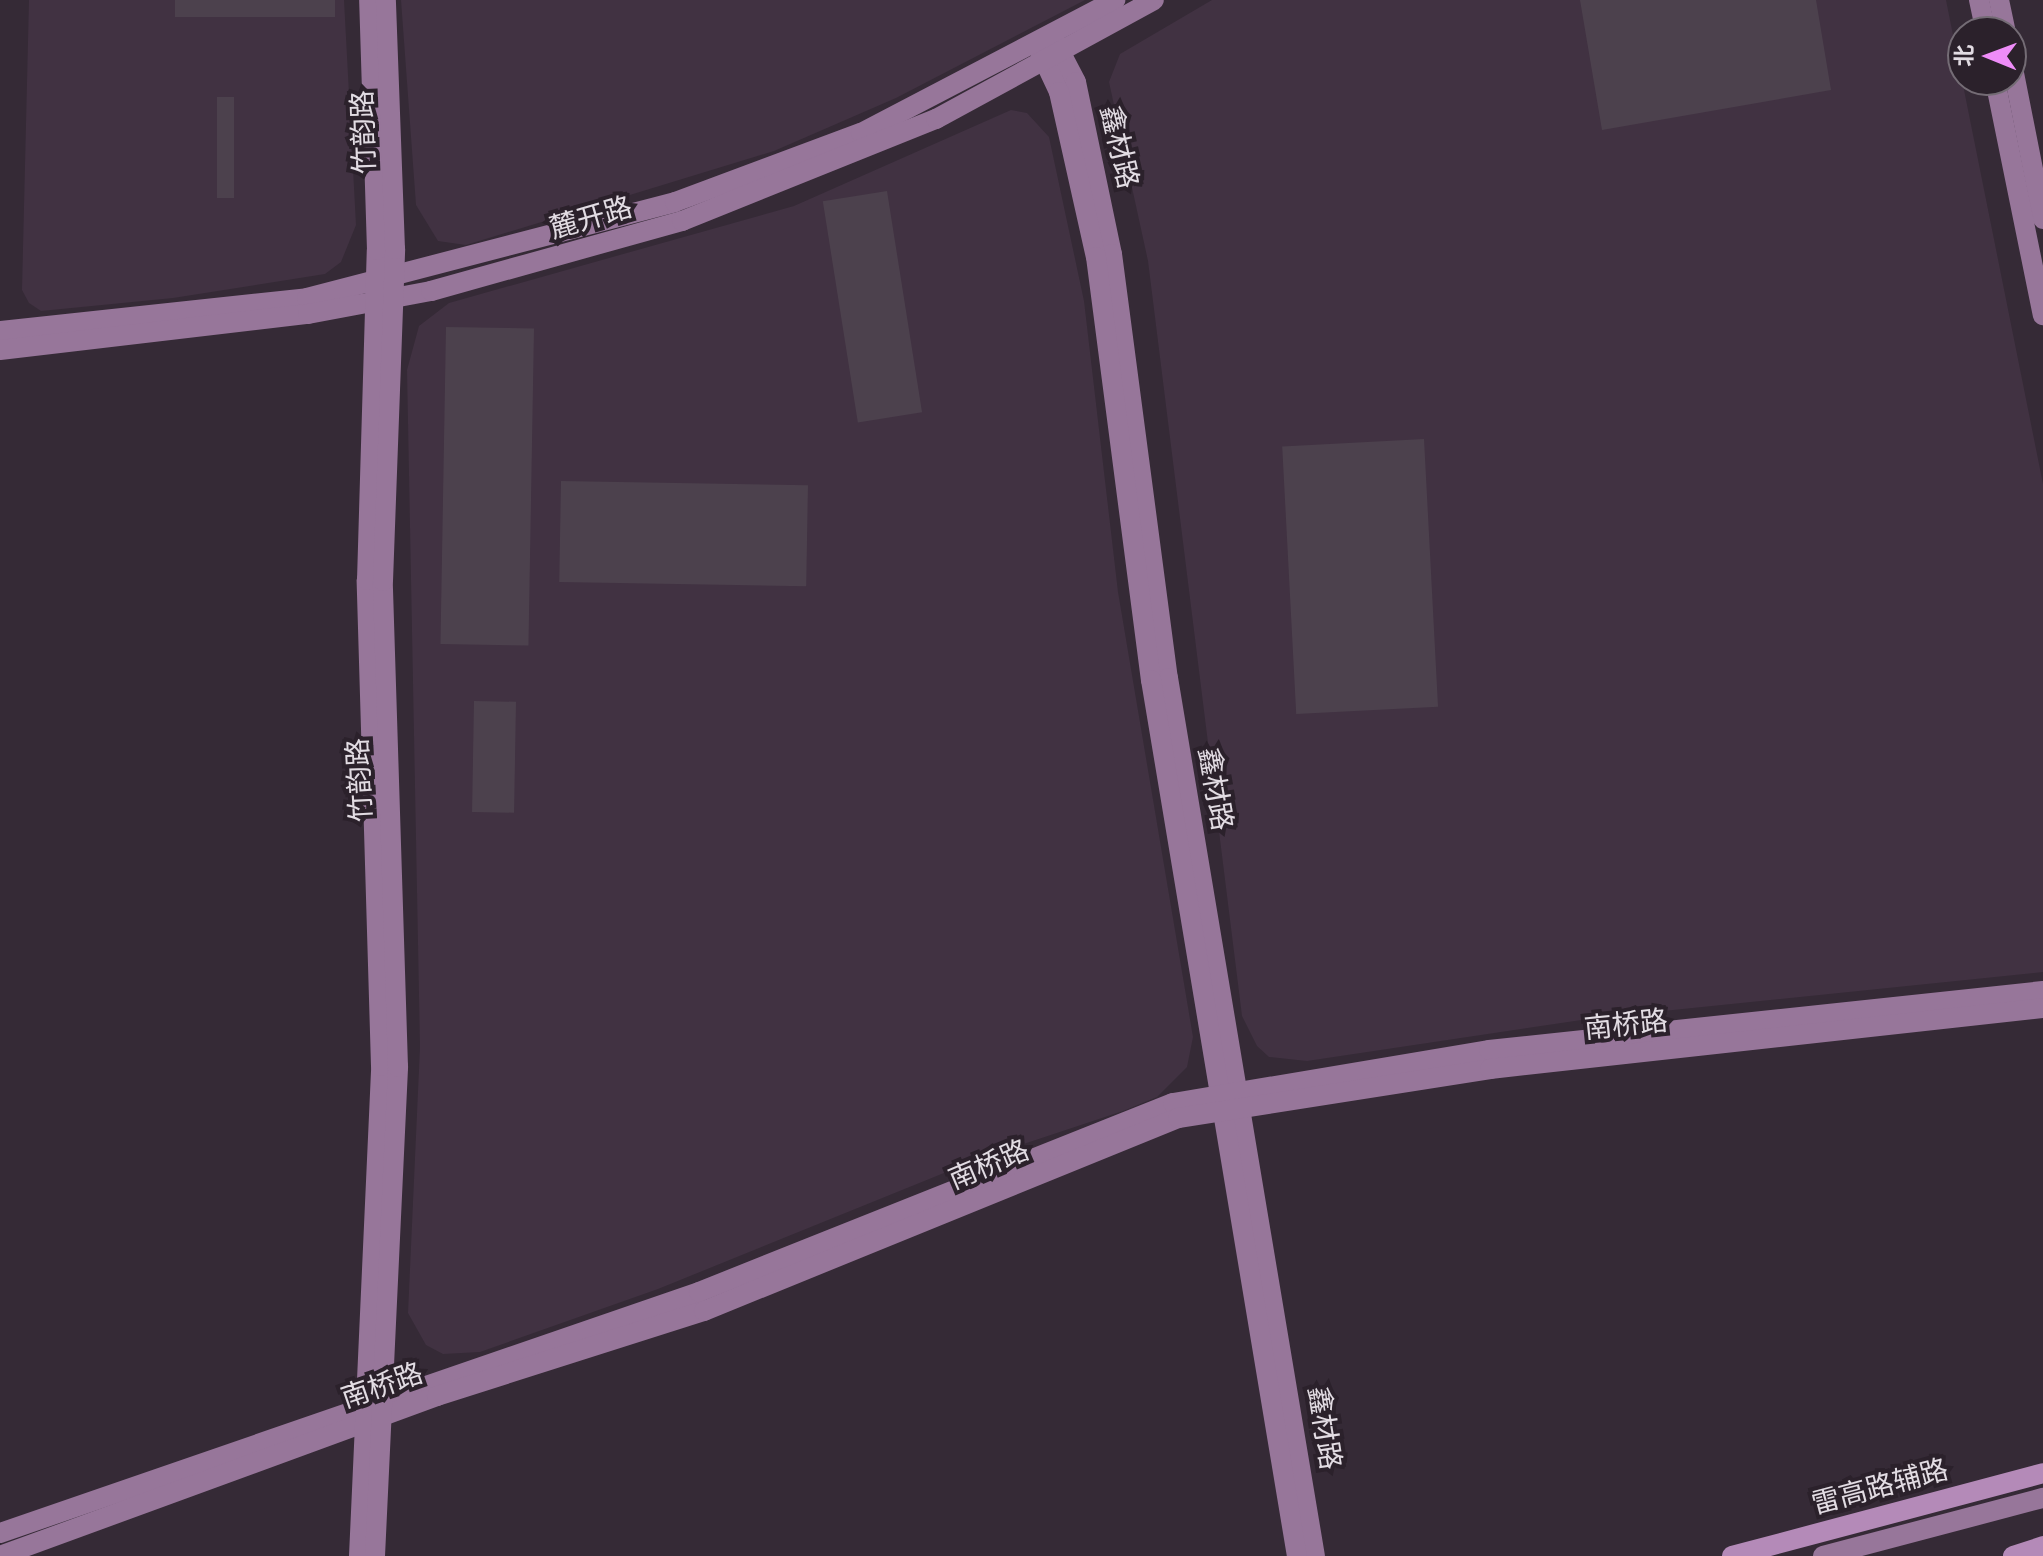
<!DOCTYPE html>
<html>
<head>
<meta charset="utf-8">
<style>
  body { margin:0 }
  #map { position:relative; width:2043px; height:1556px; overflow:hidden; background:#352a36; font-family:Bitter,"Noto Sans SC",serif }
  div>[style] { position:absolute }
  .built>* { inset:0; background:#413242 }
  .building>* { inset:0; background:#4c414d; transform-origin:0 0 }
  .secondary>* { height:20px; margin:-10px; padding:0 10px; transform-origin:10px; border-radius:10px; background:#97769a }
  .primary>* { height:20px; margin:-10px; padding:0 10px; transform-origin:10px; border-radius:10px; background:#b48ab8 }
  span { translate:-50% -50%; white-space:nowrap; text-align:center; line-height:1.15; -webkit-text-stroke:8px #2b212b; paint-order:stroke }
  .street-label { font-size:28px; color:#e2dce3 }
  .north { position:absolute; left:1947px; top:16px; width:80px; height:80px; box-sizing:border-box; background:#2b212b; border:2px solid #746c75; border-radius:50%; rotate:271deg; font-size:22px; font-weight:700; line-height:32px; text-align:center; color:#e2dce3 }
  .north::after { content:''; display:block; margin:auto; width:28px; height:36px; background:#ee8cf8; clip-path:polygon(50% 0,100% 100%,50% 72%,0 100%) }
</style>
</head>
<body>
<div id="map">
  <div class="built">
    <i style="clip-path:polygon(29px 0,344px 0,356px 225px,341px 262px,325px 274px,173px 298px,41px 311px,29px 303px,22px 290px)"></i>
    <i style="clip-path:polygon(401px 0,1085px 0,896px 98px,774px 151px,466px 245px,438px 241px,416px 205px)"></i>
    <i style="clip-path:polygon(1212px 0,1946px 0,2043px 484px,2043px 972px,1595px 1018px,1307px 1061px,1269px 1057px,1257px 1046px,1242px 1016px,1148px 261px,1109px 82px,1120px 54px)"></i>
    <i style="clip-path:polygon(1011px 110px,1027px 113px,1049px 137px,1084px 301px,1118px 592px,1193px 1037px,1187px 1067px,1157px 1097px,1123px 1111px,981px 1158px,658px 1289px,480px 1352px,443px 1354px,426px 1345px,408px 1313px,420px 1047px,407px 370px,419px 326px,449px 303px,794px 206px)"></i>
  </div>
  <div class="building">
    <i style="left:175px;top:0;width:160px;height:17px"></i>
    <i style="clip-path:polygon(1580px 0,1816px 0,1831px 90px,1602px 130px)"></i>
    <i style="left:217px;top:97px;width:17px;height:101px"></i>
    <i style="left:887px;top:191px;width:224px;height:65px;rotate:81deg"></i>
    <i style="left:446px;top:327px;width:88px;height:317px;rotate:1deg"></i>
    <i style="left:1424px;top:439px;width:268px;height:142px;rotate:87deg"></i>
    <i style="left:561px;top:481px;width:247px;height:101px;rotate:1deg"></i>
    <i style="left:474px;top:701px;width:42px;height:111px;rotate:1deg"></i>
  </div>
  <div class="secondary">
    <i style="left:1979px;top:0;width:33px;rotate:78deg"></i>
    <i style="left:1999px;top:0;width:33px;rotate:78deg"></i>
    <i style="left:1052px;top:36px;width:52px;rotate:62.4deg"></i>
    <i style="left:1076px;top:82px;width:176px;rotate:78.2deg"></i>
    <i style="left:1112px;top:254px;width:428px;rotate:82.5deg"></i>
    <i style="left:1168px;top:678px;width:890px;rotate:80.5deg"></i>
    <i style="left:1037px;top:45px;width:52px;rotate:64.9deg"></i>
    <i style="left:1059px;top:92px;width:169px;rotate:77.4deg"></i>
    <i style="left:1096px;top:257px;width:427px;rotate:82.6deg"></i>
    <i style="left:1151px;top:680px;width:888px;rotate:80.54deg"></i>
    <i style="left:2011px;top:58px;width:164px;rotate:78.8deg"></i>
    <i style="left:1995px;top:80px;width:240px;rotate:78.5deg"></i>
    <i style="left:0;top:331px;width:309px;rotate:-6.1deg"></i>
    <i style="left:307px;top:298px;width:380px;rotate:-14.6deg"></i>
    <i style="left:675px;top:202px;width:198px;rotate:-20.4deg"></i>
    <i style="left:861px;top:133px;width:287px;rotate:-27.6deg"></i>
    <i style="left:0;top:350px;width:310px;rotate:-6.7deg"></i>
    <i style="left:308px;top:314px;width:125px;rotate:-10.6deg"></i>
    <i style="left:431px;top:291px;width:261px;rotate:-15.6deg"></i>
    <i style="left:682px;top:221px;width:274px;rotate:-21.9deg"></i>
    <i style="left:936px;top:119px;width:248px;rotate:-28.6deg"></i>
    <i style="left:0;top:1533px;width:739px;rotate:-19.02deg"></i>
    <i style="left:699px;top:1292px;width:510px;rotate:-21.74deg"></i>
    <i style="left:1173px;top:1103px;width:320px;rotate:-9.5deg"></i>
    <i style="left:1489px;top:1050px;width:557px;rotate:-6.08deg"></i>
    <i style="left:0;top:1556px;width:465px;rotate:-20.1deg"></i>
    <i style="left:437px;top:1396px;width:280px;rotate:-17.7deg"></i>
    <i style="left:704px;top:1311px;width:512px;rotate:-22.15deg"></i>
    <i style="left:1178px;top:1118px;width:316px;rotate:-8.9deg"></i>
    <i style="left:1490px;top:1069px;width:556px;rotate:-6.29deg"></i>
    <i style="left:359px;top:1556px;width:490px;rotate:-87.4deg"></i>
    <i style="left:381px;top:1066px;width:486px;rotate:-91.7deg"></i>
    <i style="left:367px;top:580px;width:330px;rotate:-88.3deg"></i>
    <i style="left:377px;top:250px;width:250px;rotate:-91.8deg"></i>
    <i style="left:375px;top:1556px;width:490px;rotate:-87.3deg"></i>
    <i style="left:398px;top:1067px;width:486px;rotate:-91.8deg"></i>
    <i style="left:383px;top:581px;width:332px;rotate:-87.9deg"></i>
    <i style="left:395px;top:249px;width:249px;rotate:-92.1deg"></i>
    <i style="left:1823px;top:1556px;width:228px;rotate:-14.8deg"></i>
  </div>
  <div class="primary">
    <i style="left:1732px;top:1556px;width:322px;rotate:-14.9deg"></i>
    <i style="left:2013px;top:1556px;width:32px;rotate:-18deg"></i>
  </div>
  <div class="street-label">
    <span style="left:364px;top:132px;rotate:-92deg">竹韵路</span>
    <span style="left:1119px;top:147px;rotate:77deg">鑫材路</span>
    <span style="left:591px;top:218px;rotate:-16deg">麓开路</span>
    <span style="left:360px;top:780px;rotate:-93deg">竹韵路</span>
    <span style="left:1215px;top:789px;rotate:80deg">鑫材路</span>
    <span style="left:1626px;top:1025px;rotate:-6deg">南桥路</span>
    <span style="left:989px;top:1165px;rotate:-23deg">南桥路</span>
    <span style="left:382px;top:1386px;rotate:-19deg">南桥路</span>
    <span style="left:1324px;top:1428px;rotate:81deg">鑫材路</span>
    <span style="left:1880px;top:1487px;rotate:-15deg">雷高路辅路</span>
  </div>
  <div class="north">北</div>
</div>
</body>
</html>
